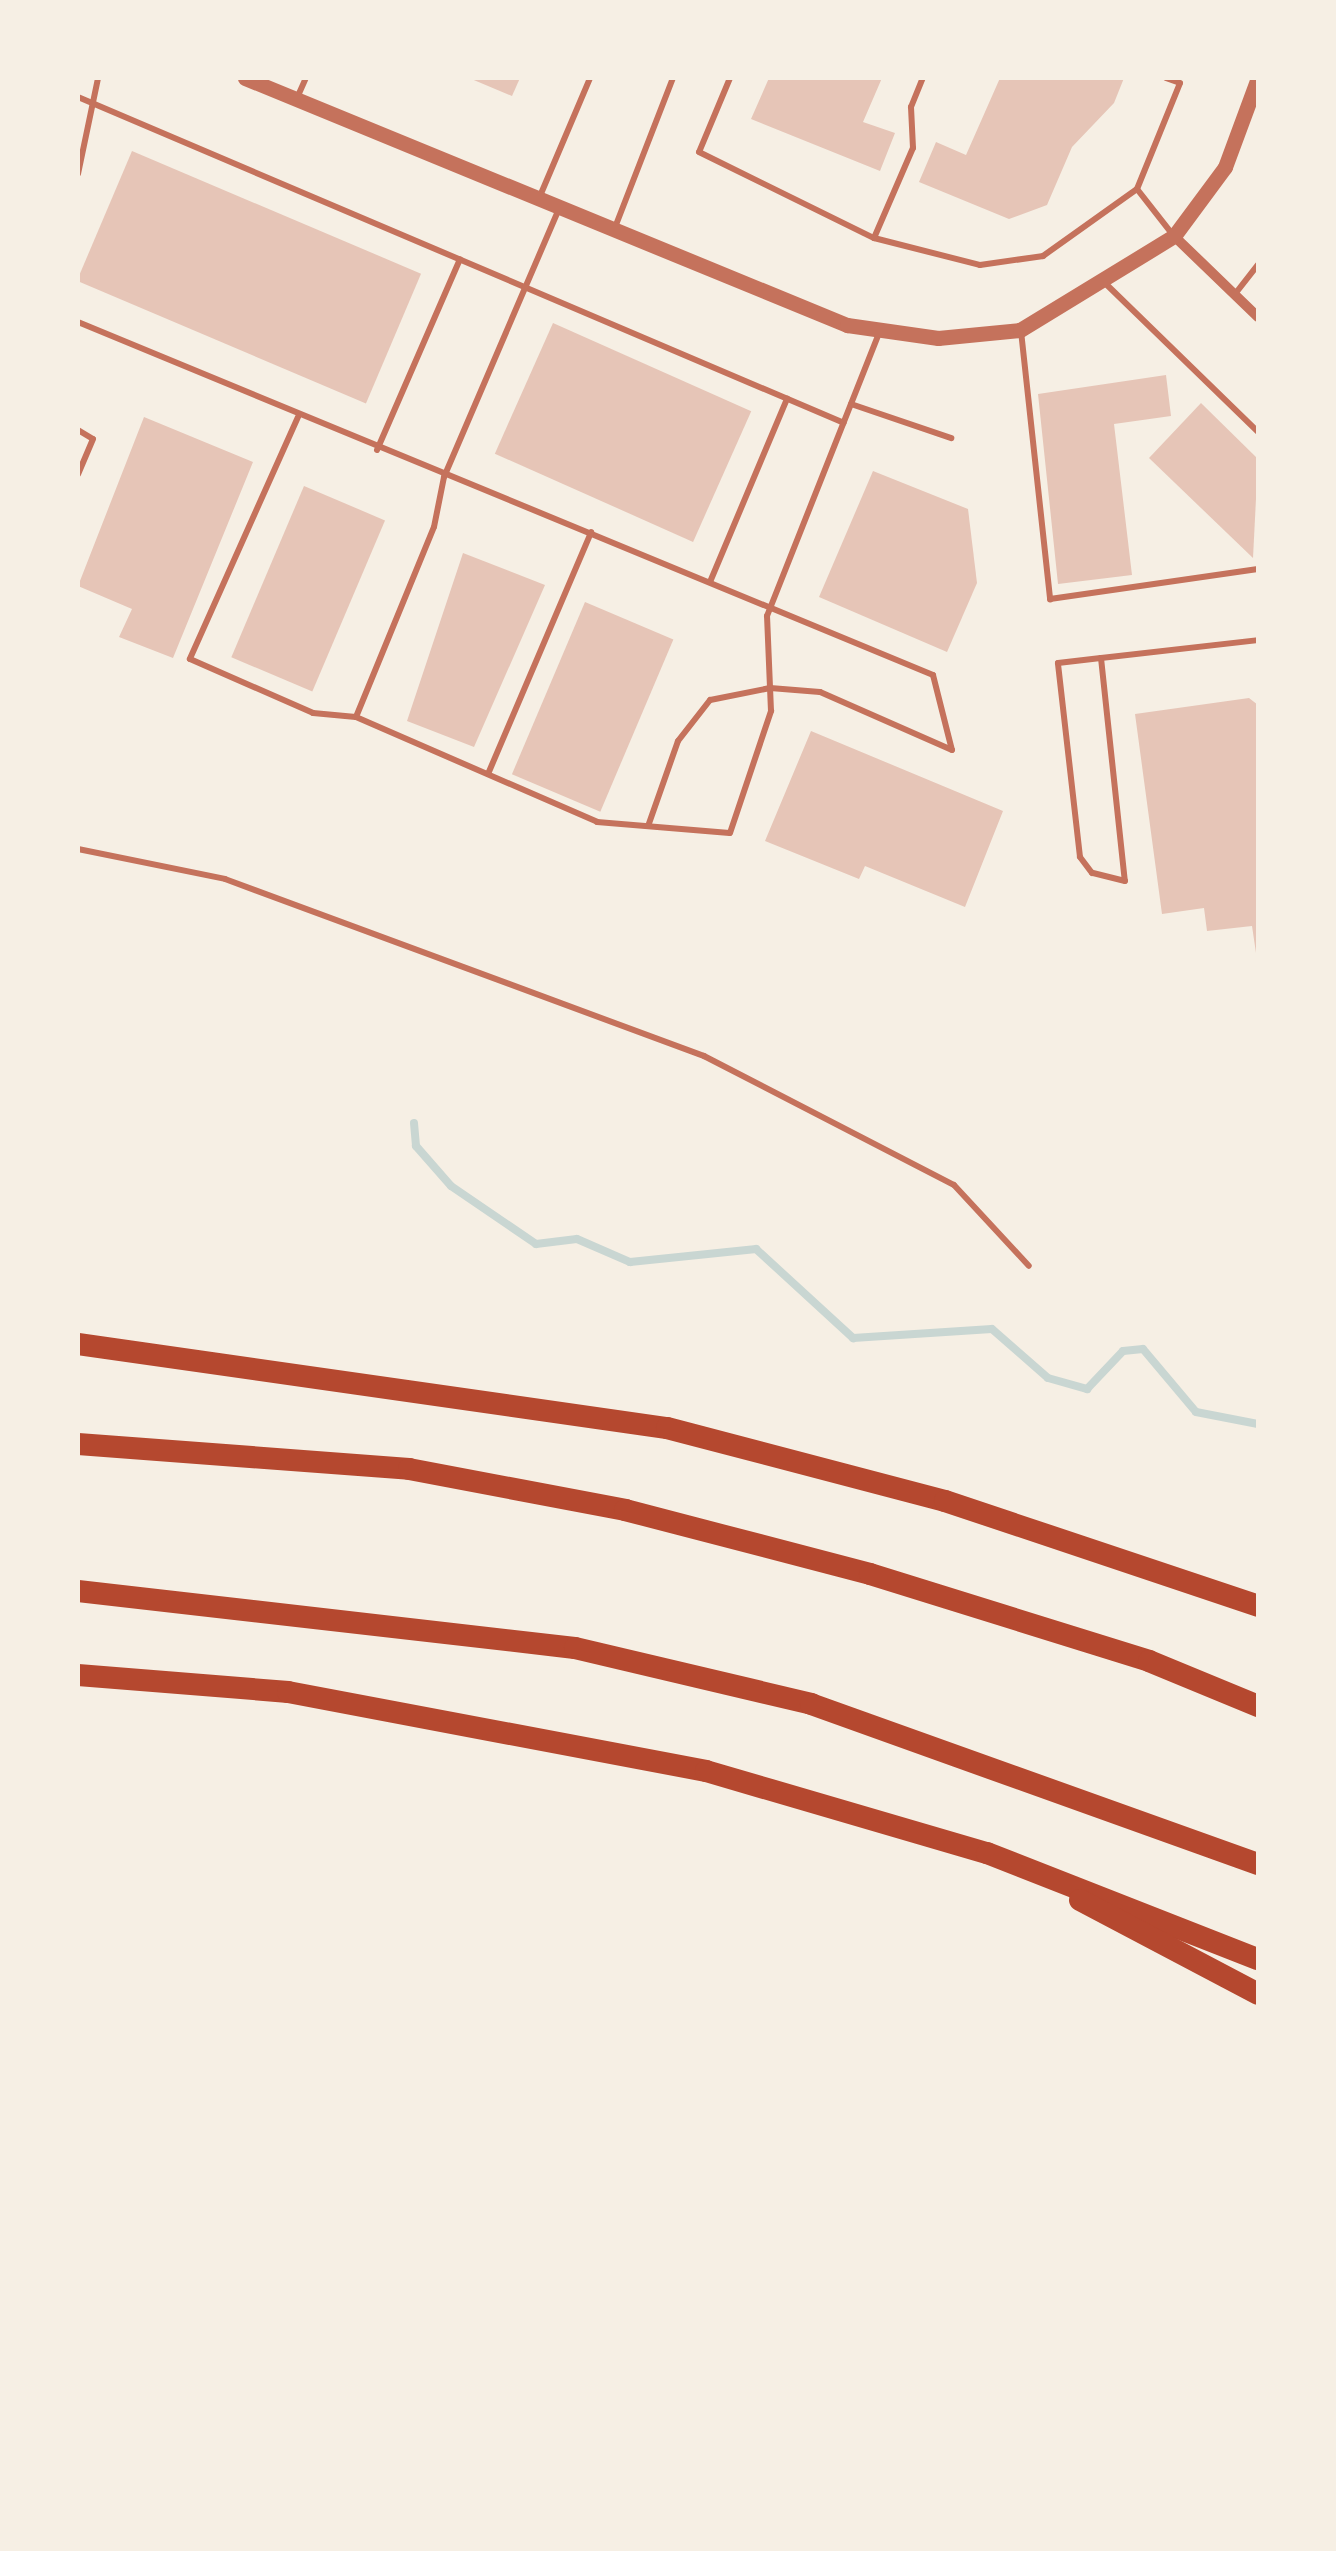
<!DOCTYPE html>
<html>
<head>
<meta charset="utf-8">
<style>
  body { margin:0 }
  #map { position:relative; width:1336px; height:2551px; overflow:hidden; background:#f6efe4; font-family:"Alegreya Sans",sans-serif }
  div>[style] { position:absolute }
  .stream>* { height:8px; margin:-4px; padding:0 4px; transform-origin:4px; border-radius:4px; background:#c9d6d2 }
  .building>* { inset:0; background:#e6c5b7; transform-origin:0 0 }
  .service>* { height:6px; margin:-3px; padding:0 3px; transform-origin:3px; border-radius:3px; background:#c5725c }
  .minor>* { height:10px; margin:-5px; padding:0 5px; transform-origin:5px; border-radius:5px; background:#c5725c }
  .tertiary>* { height:15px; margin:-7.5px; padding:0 7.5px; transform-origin:7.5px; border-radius:7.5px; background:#c5725c }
  .motorway>* { height:22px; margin:-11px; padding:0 11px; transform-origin:11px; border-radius:11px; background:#b5482f }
  span { translate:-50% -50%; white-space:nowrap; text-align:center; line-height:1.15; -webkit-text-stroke:10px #f6efe4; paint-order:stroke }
  .frame { position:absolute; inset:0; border:80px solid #f6efe4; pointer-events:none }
</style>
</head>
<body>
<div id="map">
  <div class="stream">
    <i style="left:414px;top:1123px;width:23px;rotate:85deg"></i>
    <i style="left:416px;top:1146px;width:53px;rotate:48.8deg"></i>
    <i style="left:451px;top:1186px;width:103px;rotate:34.3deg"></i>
    <i style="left:536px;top:1244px;width:41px;rotate:-7deg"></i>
    <i style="left:577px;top:1239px;width:58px;rotate:23.5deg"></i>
    <i style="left:630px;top:1262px;width:127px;rotate:-5.9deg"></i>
    <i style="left:756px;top:1249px;width:132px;rotate:42.5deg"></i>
    <i style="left:853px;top:1338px;width:139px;rotate:-3.7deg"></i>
    <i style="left:992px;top:1329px;width:74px;rotate:41.2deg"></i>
    <i style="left:1048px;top:1378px;width:41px;rotate:15.8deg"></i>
    <i style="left:1087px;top:1389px;width:52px;rotate:-46.5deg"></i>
    <i style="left:1123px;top:1351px;width:20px;rotate:-6deg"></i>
    <i style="left:1143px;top:1349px;width:82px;rotate:49.9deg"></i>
    <i style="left:1196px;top:1412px;width:63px;rotate:11deg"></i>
  </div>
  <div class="building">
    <i style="clip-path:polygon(469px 78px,520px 78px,512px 96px)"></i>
    <i style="clip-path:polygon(769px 78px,882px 78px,863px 122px,895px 133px,880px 171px,751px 119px)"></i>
    <i style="clip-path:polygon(1000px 78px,1124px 78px,1114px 103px,1072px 147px,1047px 205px,1009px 219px,919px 182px,936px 142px,966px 155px)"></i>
    <i style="left:132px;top:151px;width:314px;height:141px;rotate:23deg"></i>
    <i style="left:553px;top:323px;width:217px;height:143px;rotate:24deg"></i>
    <i style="clip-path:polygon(1166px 375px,1171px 416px,1114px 424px,1132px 575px,1058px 584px,1038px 394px)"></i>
    <i style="clip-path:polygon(1201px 403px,1258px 459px,1253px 558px,1149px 458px)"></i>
    <i style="clip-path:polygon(144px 417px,253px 462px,173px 658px,119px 637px,132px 609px,78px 586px)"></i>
    <i style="clip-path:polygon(873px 471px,968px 509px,977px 583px,947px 652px,819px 597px)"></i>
    <i style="left:304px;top:486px;width:88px;height:186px;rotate:23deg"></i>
    <i style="clip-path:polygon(463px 553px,545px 585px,474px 747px,407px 721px)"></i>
    <i style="left:585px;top:602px;width:96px;height:187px;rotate:23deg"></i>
    <i style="clip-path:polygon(1249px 698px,1258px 705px,1256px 953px,1252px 926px,1207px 931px,1204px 908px,1162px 914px,1135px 714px)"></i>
    <i style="clip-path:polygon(811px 731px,1003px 811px,965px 907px,865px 866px,859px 879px,765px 841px)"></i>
  </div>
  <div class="service">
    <i style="left:730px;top:78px;width:80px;rotate:112.7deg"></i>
    <i style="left:699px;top:152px;width:195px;rotate:26.2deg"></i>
    <i style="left:874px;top:238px;width:109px;rotate:14.3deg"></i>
    <i style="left:980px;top:265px;width:64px;rotate:-8.1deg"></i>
    <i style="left:1043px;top:256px;width:115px;rotate:-35.5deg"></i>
    <i style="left:1137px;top:189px;width:114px;rotate:-67.9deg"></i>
    <i style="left:1180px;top:83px;width:15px;rotate:-160deg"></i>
    <i style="left:78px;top:97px;width:832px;rotate:23.05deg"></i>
    <i style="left:297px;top:98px;width:22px;rotate:-66deg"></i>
    <i style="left:78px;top:174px;width:98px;rotate:-78.2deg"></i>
    <i style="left:1137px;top:189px;width:58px;rotate:52deg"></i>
    <i style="left:540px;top:196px;width:128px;rotate:-67deg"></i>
    <i style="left:614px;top:230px;width:163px;rotate:-68.8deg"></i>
    <i style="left:874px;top:238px;width:98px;rotate:-66.6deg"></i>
    <i style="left:913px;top:148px;width:41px;rotate:-92.8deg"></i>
    <i style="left:911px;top:107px;width:31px;rotate:-68deg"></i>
    <i style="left:1107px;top:285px;width:211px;rotate:44.2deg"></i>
    <i style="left:1235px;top:294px;width:37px;rotate:-52deg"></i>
    <i style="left:78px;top:322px;width:925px;rotate:22.43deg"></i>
    <i style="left:933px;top:675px;width:77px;rotate:75.8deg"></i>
    <i style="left:952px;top:750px;width:144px;rotate:-156.3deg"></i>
    <i style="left:820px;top:692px;width:50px;rotate:-175.4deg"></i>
    <i style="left:770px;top:688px;width:61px;rotate:168.7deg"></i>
    <i style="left:710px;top:700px;width:52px;rotate:128deg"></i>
    <i style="left:678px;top:741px;width:90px;rotate:109.4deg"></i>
    <i style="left:1021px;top:331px;width:270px;rotate:83.8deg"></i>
    <i style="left:1050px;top:599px;width:210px;rotate:-8.2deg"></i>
    <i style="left:851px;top:404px;width:106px;rotate:18.8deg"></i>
    <i style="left:298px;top:417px;width:265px;rotate:114.1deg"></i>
    <i style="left:190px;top:659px;width:134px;rotate:23.7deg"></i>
    <i style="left:313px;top:713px;width:43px;rotate:5.3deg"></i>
    <i style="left:356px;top:717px;width:263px;rotate:23.5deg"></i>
    <i style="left:597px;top:822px;width:133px;rotate:4.7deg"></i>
    <i style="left:730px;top:833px;width:129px;rotate:-71.4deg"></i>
    <i style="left:771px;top:711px;width:95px;rotate:-92.4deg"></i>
    <i style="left:767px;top:616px;width:307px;rotate:-68.4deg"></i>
    <i style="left:78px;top:430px;width:17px;rotate:31deg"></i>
    <i style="left:93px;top:439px;width:38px;rotate:113deg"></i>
    <i style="left:377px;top:450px;width:208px;rotate:-66.5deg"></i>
    <i style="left:710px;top:582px;width:199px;rotate:-67.2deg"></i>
    <i style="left:1101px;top:658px;width:224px;rotate:83.9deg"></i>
    <i style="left:1125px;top:881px;width:34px;rotate:-166deg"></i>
    <i style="left:1092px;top:873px;width:20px;rotate:-127deg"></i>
    <i style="left:1080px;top:857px;width:195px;rotate:-96.5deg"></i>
    <i style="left:1058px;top:663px;width:43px;rotate:-6.6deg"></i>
    <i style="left:1101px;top:658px;width:158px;rotate:-6.5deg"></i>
    <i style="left:356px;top:717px;width:205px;rotate:-67.7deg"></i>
    <i style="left:434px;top:527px;width:51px;rotate:-78.7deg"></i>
    <i style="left:444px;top:477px;width:287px;rotate:-66.8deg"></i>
    <i style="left:488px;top:774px;width:263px;rotate:-66.9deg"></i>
    <i style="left:78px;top:849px;width:150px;rotate:11.5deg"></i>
    <i style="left:225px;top:879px;width:511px;rotate:20.28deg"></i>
    <i style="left:704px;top:1056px;width:281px;rotate:27.3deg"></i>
    <i style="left:954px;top:1185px;width:110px;rotate:47.2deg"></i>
  </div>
  <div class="minor">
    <i style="left:1174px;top:236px;width:117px;rotate:44deg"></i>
  </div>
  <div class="tertiary">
    <i style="left:245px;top:78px;width:651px;rotate:22.31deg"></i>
    <i style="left:847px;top:325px;width:92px;rotate:8.1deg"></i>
    <i style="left:938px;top:338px;width:82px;rotate:-5.6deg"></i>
    <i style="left:1020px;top:330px;width:180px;rotate:-31.4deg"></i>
    <i style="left:1174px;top:236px;width:86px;rotate:-53.5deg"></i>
    <i style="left:1225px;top:167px;width:95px;rotate:-69.7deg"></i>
  </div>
  <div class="motorway">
    <i style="left:78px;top:1344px;width:595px;rotate:8.12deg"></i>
    <i style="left:667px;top:1428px;width:287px;rotate:14.7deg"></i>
    <i style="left:945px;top:1501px;width:330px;rotate:18.5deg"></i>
    <i style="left:78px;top:1444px;width:332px;rotate:4.3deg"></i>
    <i style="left:409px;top:1469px;width:220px;rotate:10.7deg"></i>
    <i style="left:625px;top:1510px;width:253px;rotate:14.6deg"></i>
    <i style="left:870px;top:1574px;width:292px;rotate:17.3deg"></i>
    <i style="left:1149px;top:1661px;width:118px;rotate:22.4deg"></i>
    <i style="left:78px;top:1591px;width:500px;rotate:6.54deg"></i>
    <i style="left:575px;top:1648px;width:243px;rotate:13.3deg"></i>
    <i style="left:811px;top:1704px;width:475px;rotate:19.7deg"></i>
    <i style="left:78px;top:1675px;width:211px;rotate:4.6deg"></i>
    <i style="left:288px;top:1692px;width:425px;rotate:10.7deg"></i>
    <i style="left:706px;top:1771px;width:293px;rotate:16.3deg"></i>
    <i style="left:987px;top:1853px;width:291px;rotate:21.4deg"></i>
    <i style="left:1080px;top:1900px;width:201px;rotate:27.8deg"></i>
  </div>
  <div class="frame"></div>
</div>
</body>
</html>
